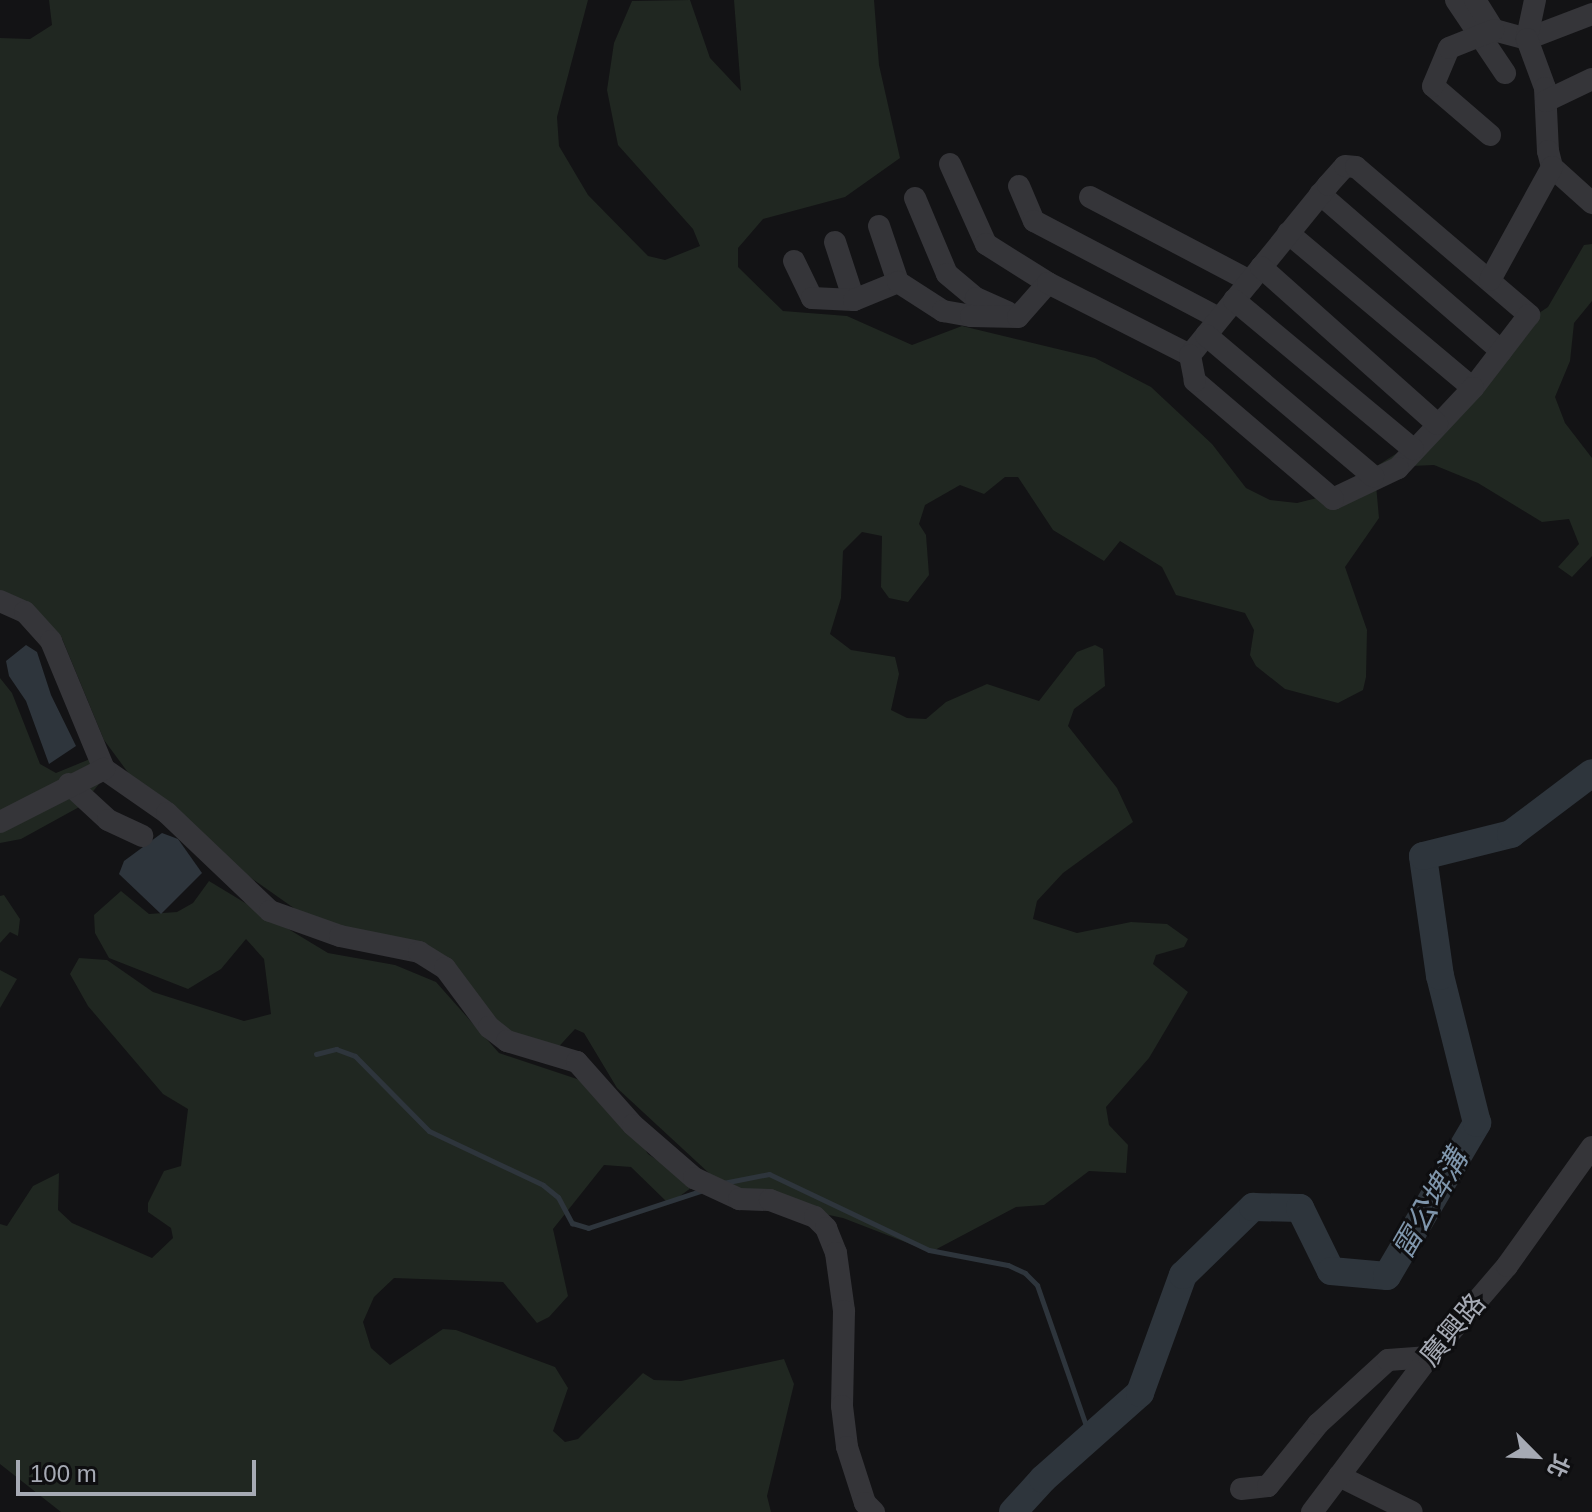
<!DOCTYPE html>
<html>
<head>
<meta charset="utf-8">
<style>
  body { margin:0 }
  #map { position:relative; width:1592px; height:1512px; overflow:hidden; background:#131315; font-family:Helvetica,"Noto Sans TC",sans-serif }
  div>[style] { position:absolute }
  .green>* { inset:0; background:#202721 }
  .water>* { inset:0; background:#2e353c }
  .stream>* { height:5px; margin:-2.5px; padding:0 2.5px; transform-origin:2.5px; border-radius:2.5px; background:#2e353c }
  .river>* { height:28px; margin:-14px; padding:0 14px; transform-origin:14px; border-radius:14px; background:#2e353c }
  .minor>* { height:22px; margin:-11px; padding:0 11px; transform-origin:11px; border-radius:11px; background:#353539 }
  span { translate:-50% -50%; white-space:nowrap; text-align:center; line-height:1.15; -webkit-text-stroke:6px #0e0e10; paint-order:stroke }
  .street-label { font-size:28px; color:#a6aab4 }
  .water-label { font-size:30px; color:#7f96ac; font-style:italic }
  .north { position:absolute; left:1496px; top:1416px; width:80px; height:80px; -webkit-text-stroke:6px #0e0e10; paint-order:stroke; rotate:114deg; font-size:22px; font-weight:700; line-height:32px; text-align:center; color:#a6aab4 }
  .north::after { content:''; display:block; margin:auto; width:28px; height:36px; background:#a6aab4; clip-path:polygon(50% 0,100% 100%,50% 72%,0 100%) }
  .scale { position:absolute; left:16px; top:1460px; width:240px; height:36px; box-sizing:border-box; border:4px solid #a6aab4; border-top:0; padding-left:10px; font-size:24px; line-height:28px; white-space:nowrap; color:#a6aab4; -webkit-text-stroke:6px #0e0e10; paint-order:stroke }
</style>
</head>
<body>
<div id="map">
  <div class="green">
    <i style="clip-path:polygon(49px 0,588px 0,557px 117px,559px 146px,588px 195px,648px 256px,665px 260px,700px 246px,693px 229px,618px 145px,607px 90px,614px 43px,632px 1px,690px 0,710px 58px,741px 91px,734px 0,874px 0,879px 65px,900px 158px,845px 197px,763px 219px,738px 248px,738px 267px,783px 311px,847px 316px,912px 345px,962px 326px,1095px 358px,1151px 387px,1212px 444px,1246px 488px,1270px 500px,1297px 503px,1333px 494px,1441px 425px,1512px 331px,1548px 307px,1584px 245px,1592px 244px,1592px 301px,1574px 323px,1570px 361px,1555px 397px,1565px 423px,1592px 458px,1592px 556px,1572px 577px,1558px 567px,1579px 544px,1569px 519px,1542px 522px,1478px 483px,1434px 465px,1411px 466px,1376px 485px,1379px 518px,1345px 567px,1367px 630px,1366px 677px,1363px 690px,1338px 703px,1285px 689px,1256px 666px,1250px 655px,1254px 630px,1245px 613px,1176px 595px,1162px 567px,1120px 541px,1104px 561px,1053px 530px,1018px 477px,1005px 477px,984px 494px,960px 485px,925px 505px,919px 524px,926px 535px,929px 575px,908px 602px,889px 598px,881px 587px,882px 536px,862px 532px,843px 551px,841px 598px,830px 634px,851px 650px,895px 657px,899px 674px,891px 710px,907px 718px,926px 719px,946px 702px,987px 684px,1039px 701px,1077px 652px,1095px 645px,1103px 649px,1105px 686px,1074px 709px,1068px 726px,1117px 788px,1133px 822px,1063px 873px,1037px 901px,1033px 919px,1077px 933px,1131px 922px,1167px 924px,1188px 939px,1184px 947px,1156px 955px,1153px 964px,1188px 992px,1149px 1058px,1106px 1107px,1109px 1125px,1128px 1145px,1126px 1173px,1089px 1171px,1044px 1205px,1016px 1207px,931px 1252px,843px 1218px,754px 1199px,724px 1187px,617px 1088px,584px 1033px,575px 1029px,552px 1054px,514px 1044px,455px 972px,315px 923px,193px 837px,138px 786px,104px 740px,61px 636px,0 598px,0 38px,30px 39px,52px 25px)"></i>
    <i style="clip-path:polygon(0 678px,12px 693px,40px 764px,56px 773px,90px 759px,99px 784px,81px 806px,21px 839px,0 843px)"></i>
    <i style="clip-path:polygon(209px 881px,328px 953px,395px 965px,436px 982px,499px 1053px,586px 1082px,622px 1112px,648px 1154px,695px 1185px,669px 1204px,631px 1167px,604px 1165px,553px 1229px,568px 1296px,549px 1317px,537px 1323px,503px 1282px,394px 1278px,374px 1297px,363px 1322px,371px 1348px,390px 1365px,443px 1329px,456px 1330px,555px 1367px,568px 1388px,553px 1431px,565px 1442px,578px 1439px,643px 1373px,654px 1380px,681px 1381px,784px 1359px,794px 1384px,767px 1496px,771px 1512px,61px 1512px,0 1464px,0 1224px,7px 1226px,33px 1186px,59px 1173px,58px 1210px,72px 1223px,152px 1258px,173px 1238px,171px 1228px,148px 1212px,148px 1203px,164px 1171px,181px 1166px,188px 1109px,163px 1094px,88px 1006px,70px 974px,79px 958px,107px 960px,153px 992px,244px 1021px,271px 1014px,264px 959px,246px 939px,221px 969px,188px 989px,109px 958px,95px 933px,94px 915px,121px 891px,149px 914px,177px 912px,193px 903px)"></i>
    <i style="clip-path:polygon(4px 895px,20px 919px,18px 936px,10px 932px,0 943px,0 896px)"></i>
    <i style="clip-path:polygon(0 970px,17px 979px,0 1008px)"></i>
  </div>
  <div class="water">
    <i style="clip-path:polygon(26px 645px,37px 652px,51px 695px,76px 746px,49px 764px,26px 701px,9px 676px,6px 661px)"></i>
    <i style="clip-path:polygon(162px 833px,178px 839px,202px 873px,161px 914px,119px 874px,124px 861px)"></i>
  </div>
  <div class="stream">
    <i style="left:316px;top:1054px;width:21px;rotate:-14deg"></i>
    <i style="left:336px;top:1049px;width:20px;rotate:20deg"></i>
    <i style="left:355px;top:1056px;width:105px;rotate:45.4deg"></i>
    <i style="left:429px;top:1131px;width:126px;rotate:25.3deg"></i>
    <i style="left:543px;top:1185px;width:19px;rotate:39deg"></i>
    <i style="left:558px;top:1197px;width:30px;rotate:62deg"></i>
    <i style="left:572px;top:1223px;width:17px;rotate:17deg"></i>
    <i style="left:588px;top:1228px;width:121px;rotate:-18.3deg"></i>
    <i style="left:723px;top:1183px;width:47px;rotate:-11.1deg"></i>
    <i style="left:769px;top:1174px;width:177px;rotate:25.4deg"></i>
    <i style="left:929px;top:1250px;width:80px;rotate:10.8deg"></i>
    <i style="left:1008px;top:1265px;width:19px;rotate:25deg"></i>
    <i style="left:1025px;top:1273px;width:17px;rotate:45deg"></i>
    <i style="left:1037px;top:1285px;width:161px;rotate:70.8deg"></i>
  </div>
  <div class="river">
    <i style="left:1013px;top:1512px;width:45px;rotate:-47.7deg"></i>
    <i style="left:1043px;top:1479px;width:130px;rotate:-41.6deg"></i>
    <i style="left:1140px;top:1393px;width:126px;rotate:-70deg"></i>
    <i style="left:1183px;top:1275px;width:98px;rotate:-44.2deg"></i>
    <i style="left:1253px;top:1207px;width:47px;rotate:1.2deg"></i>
    <i style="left:1300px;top:1208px;width:70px;rotate:63.8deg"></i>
    <i style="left:1331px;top:1271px;width:56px;rotate:5.1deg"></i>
    <i style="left:1387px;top:1276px;width:178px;rotate:-59.5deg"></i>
    <i style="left:1477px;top:1123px;width:152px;rotate:-104.1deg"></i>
    <i style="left:1440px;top:976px;width:121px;rotate:-98.1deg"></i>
    <i style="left:1423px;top:856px;width:91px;rotate:-14deg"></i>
    <i style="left:1511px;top:834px;width:101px;rotate:-37deg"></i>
  </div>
  <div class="minor">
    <i style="left:1456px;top:0;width:88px;rotate:56.1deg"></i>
    <i style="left:1475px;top:0;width:36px;rotate:58deg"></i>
    <i style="left:1494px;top:30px;width:34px;rotate:15deg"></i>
    <i style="left:1527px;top:39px;width:70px;rotate:-21deg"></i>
    <i style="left:1535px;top:0;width:40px;rotate:102deg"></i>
    <i style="left:1527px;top:39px;width:52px;rotate:69.8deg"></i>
    <i style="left:1545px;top:88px;width:63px;rotate:87.3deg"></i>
    <i style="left:1548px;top:151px;width:16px;rotate:76deg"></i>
    <i style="left:1552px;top:167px;width:54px;rotate:42deg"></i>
    <i style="left:1546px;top:101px;width:51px;rotate:-25.6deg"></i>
    <i style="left:1490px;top:135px;width:75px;rotate:-139.3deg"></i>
    <i style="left:1433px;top:86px;width:41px;rotate:-67.2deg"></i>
    <i style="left:1449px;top:48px;width:48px;rotate:-21.8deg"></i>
    <i style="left:950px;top:164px;width:88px;rotate:65.8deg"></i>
    <i style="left:986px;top:244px;width:73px;rotate:32.2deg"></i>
    <i style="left:1019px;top:186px;width:38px;rotate:67deg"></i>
    <i style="left:1034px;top:221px;width:209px;rotate:27.7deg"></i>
    <i style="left:1320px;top:194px;width:240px;rotate:40.9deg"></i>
    <i style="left:1090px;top:197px;width:181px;rotate:27.7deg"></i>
    <i style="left:915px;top:198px;width:82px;rotate:67.2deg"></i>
    <i style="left:947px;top:274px;width:38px;rotate:40deg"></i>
    <i style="left:976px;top:298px;width:35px;rotate:24deg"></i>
    <i style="left:879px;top:226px;width:59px;rotate:71.3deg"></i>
    <i style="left:1288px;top:233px;width:241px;rotate:40deg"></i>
    <i style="left:835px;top:242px;width:61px;rotate:71.9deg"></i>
    <i style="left:794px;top:261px;width:41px;rotate:64.1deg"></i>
    <i style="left:812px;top:298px;width:42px;rotate:2.7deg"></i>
    <i style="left:854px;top:300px;width:48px;rotate:-22.2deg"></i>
    <i style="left:898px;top:282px;width:54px;rotate:32.8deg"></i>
    <i style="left:943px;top:311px;width:28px;rotate:10deg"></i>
    <i style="left:971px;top:316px;width:47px;rotate:1.2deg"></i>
    <i style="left:1018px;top:317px;width:45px;rotate:-48.6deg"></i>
    <i style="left:1048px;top:283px;width:159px;rotate:26.9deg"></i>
    <i style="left:1190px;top:355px;width:219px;rotate:-50.9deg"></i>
    <i style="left:1328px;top:185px;width:25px;rotate:-48deg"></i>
    <i style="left:1345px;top:166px;width:11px;rotate:5deg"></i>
    <i style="left:1356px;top:167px;width:228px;rotate:40.5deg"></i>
    <i style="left:1529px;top:315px;width:92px;rotate:127.5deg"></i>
    <i style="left:1473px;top:388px;width:110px;rotate:133.2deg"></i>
    <i style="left:1398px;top:468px;width:72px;rotate:154.5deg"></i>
    <i style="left:1333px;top:499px;width:182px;rotate:-139.5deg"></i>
    <i style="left:1195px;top:381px;width:26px;rotate:-101deg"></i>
    <i style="left:1261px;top:267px;width:236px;rotate:41.7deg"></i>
    <i style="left:1490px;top:280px;width:129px;rotate:-61.2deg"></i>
    <i style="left:1234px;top:300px;width:233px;rotate:39.8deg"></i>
    <i style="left:1206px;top:335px;width:219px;rotate:40.2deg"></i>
    <i style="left:0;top:601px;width:27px;rotate:24deg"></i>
    <i style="left:25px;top:612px;width:39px;rotate:48deg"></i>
    <i style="left:51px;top:641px;width:139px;rotate:67.5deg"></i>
    <i style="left:104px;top:769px;width:77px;rotate:34.9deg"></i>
    <i style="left:167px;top:813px;width:142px;rotate:43.6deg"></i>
    <i style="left:270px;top:911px;width:74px;rotate:19.7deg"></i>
    <i style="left:340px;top:936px;width:81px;rotate:11.4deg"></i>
    <i style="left:419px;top:952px;width:31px;rotate:32deg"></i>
    <i style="left:445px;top:968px;width:74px;rotate:53.3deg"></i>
    <i style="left:489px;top:1027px;width:23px;rotate:38deg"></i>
    <i style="left:507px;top:1041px;width:73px;rotate:16.7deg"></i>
    <i style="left:577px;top:1062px;width:84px;rotate:48.4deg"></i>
    <i style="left:633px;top:1125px;width:81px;rotate:41deg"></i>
    <i style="left:694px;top:1178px;width:50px;rotate:25deg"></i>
    <i style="left:739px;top:1199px;width:31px;rotate:2deg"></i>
    <i style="left:770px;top:1200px;width:48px;rotate:20.7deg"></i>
    <i style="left:815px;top:1217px;width:16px;rotate:45deg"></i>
    <i style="left:826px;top:1228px;width:27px;rotate:68deg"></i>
    <i style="left:836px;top:1253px;width:59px;rotate:82.1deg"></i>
    <i style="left:844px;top:1311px;width:95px;rotate:91.2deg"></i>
    <i style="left:842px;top:1406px;width:41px;rotate:83deg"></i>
    <i style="left:847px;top:1447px;width:59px;rotate:72.2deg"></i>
    <i style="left:865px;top:1503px;width:13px;rotate:45deg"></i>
    <i style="left:69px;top:784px;width:53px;rotate:42.7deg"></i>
    <i style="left:108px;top:820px;width:38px;rotate:25deg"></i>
    <i style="left:0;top:822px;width:117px;rotate:-27deg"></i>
    <i style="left:1339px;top:1476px;width:81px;rotate:26.3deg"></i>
    <i style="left:1241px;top:1489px;width:27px;rotate:-6deg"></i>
    <i style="left:1268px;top:1486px;width:80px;rotate:-51.1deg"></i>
    <i style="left:1318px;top:1424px;width:95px;rotate:-42.4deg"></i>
    <i style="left:1388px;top:1360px;width:41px;rotate:-4.2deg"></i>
    <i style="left:1312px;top:1512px;width:194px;rotate:-53deg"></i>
    <i style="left:1429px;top:1357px;width:120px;rotate:-49.4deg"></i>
    <i style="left:1507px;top:1266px;width:146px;rotate:-54.5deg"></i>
  </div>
  <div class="street-label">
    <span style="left:1453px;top:1330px;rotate:-50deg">廣興路</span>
  </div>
  <div class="water-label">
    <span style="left:1430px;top:1204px;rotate:-60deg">雷公埤溝</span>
  </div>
  <div class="north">北</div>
  <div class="scale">100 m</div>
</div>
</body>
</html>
